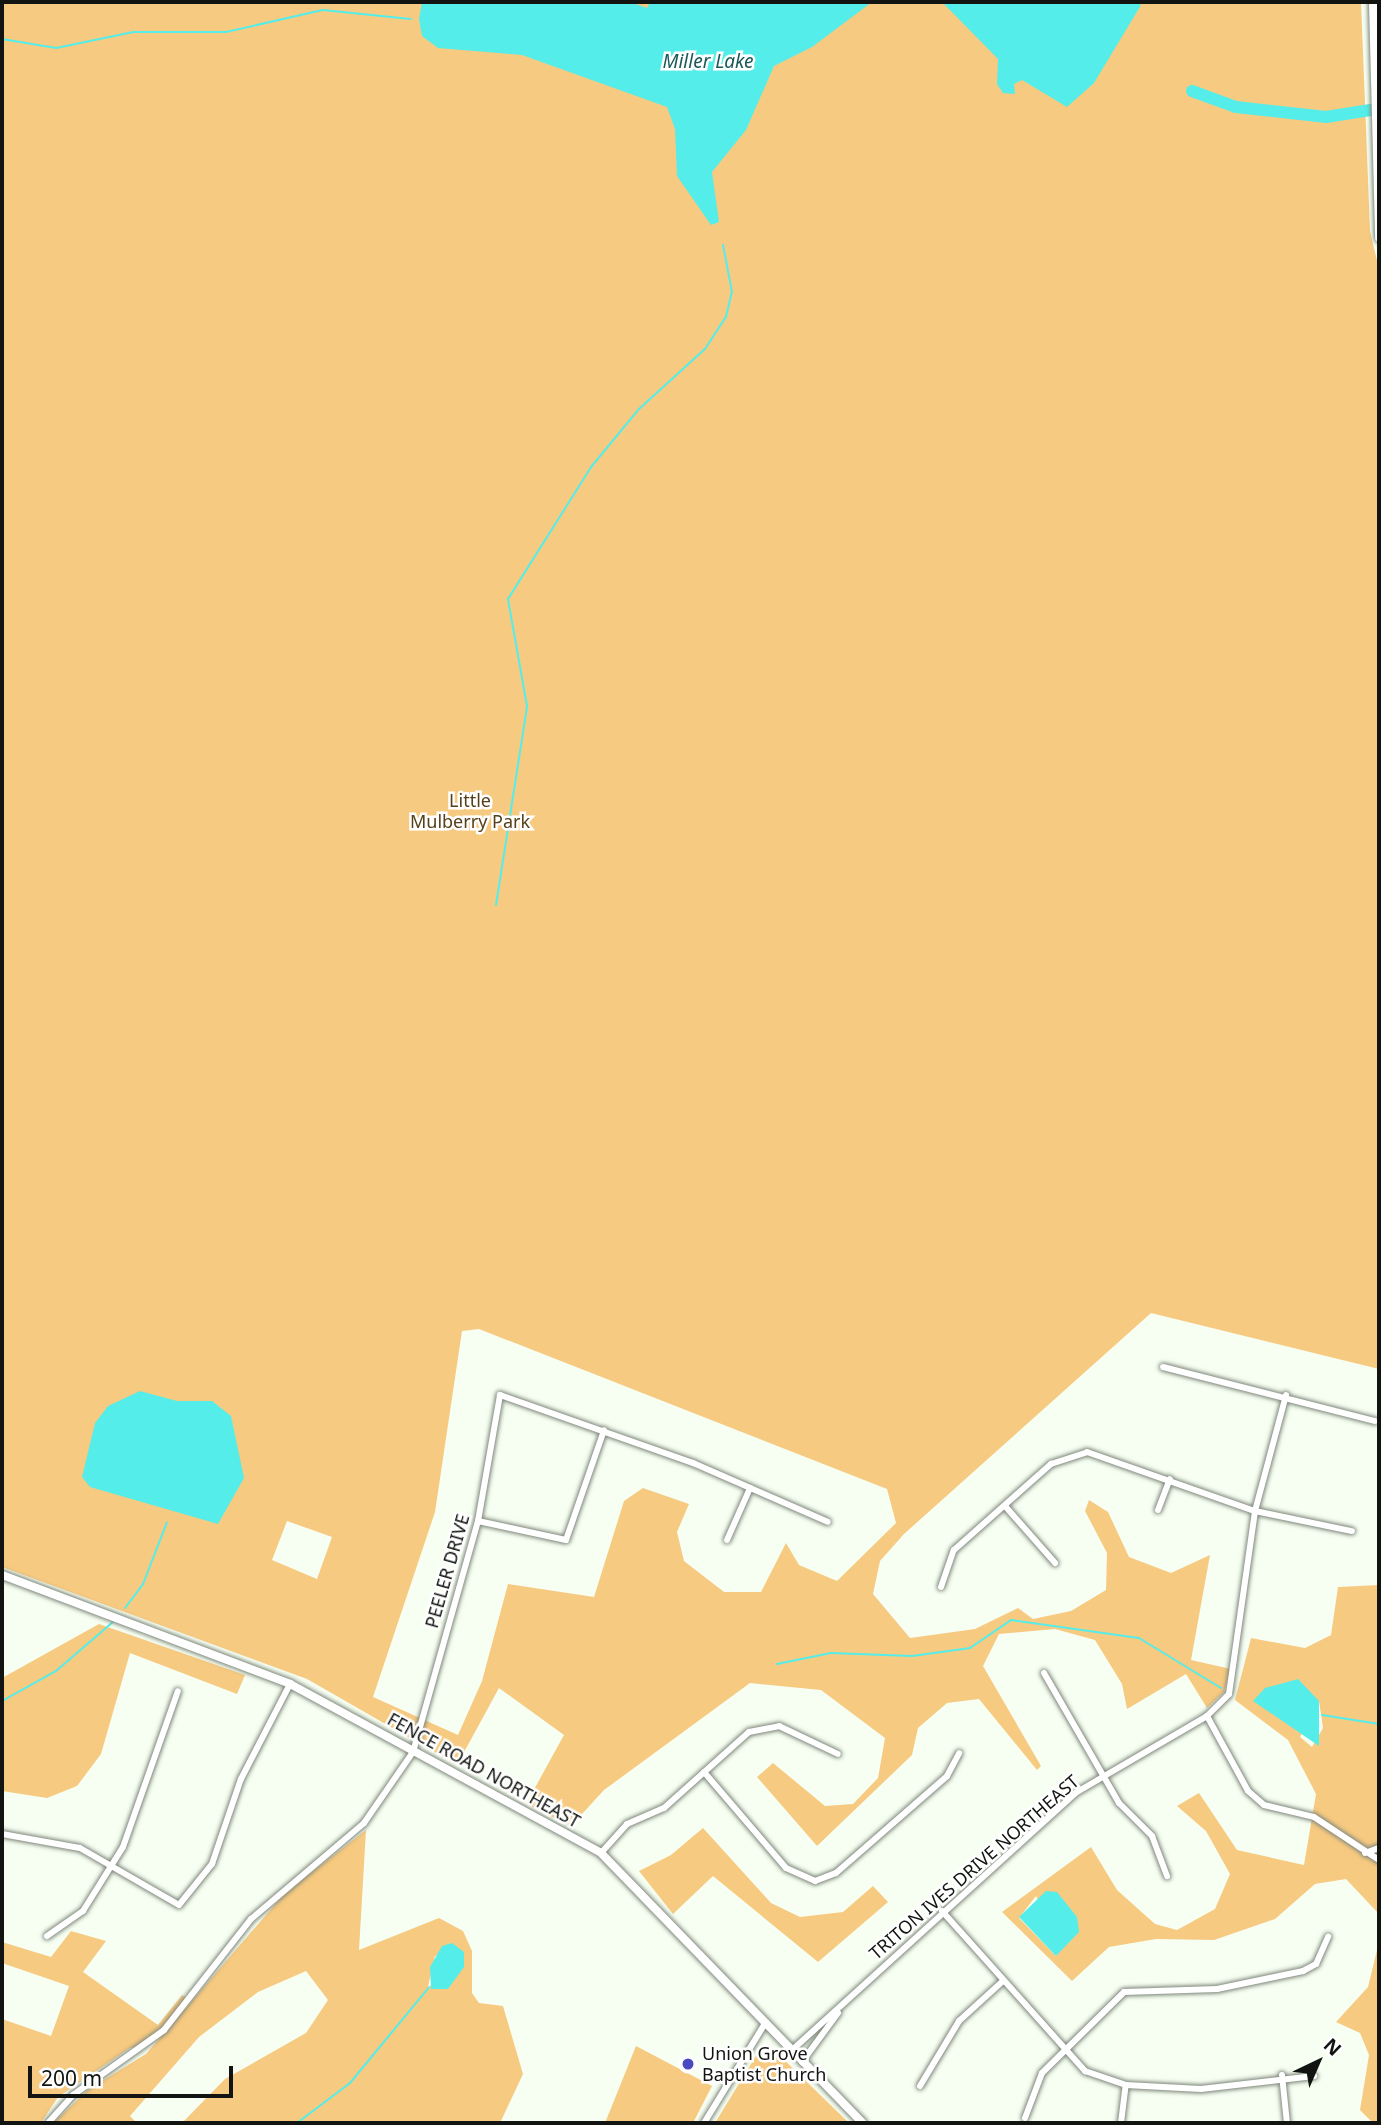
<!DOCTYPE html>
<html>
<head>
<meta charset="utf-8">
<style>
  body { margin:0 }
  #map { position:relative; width:1381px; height:2125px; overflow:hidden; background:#f6fff2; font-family:"Noto Sans",sans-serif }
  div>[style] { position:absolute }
  .green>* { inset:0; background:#f7ca81 }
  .water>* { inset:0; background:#55ede9 }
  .stream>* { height:2px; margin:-1px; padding:0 1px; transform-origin:1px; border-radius:1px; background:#55ede9 }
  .river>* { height:12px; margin:-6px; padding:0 6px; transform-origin:6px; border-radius:6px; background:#55ede9 }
  .roads { filter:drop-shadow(0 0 2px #80887d) drop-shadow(0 0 2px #80887d) }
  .street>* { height:6px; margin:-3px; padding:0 3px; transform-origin:3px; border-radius:3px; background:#fff }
  .secondary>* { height:8px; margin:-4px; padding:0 4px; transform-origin:4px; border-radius:4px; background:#fff }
  .dots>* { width:19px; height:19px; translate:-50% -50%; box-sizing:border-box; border:4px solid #fff; border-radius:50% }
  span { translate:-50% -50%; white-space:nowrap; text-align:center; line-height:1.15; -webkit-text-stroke:5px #fff; paint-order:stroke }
  .park-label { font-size:18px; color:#564019 }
  .street-label { font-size:18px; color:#111410 }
  .poi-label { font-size:18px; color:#111410 }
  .left { translate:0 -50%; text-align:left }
  .water-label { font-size:19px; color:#195957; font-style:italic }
  .frame { position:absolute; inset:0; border:4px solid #111410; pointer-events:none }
  .north { position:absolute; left:1283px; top:2027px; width:70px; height:70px; -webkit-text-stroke:5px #fff; paint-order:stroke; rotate:44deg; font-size:19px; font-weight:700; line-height:28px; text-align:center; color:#111410 }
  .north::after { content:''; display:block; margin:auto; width:24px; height:32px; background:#111410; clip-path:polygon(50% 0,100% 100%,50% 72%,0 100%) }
  .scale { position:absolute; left:28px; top:2066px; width:205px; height:32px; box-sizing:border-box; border:4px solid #111410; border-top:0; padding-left:9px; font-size:21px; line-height:24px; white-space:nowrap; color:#111410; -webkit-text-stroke:5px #fff; paint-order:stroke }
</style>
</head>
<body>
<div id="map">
  <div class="green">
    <i style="clip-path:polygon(evenodd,2px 2px,1361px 2px,1370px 231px,1379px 269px,1379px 1369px,1151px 1313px,904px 1534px,880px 1561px,873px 1594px,910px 1638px,975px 1629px,1018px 1608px,1033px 1619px,1071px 1611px,1106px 1590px,1107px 1553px,1085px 1511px,1089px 1500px,1108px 1512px,1129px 1557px,1171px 1573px,1210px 1555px,1191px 1660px,1231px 1669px,1224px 1692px,1207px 1708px,1186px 1674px,1127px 1709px,1122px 1684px,1095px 1640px,1055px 1629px,999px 1634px,983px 1666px,1041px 1766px,1037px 1770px,979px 1699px,947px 1703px,918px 1728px,912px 1755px,817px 1846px,757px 1777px,773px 1763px,825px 1806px,853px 1804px,878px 1778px,885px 1738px,821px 1690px,750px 1683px,604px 1790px,571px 1826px,526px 1804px,564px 1735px,499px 1688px,457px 1765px,307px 1679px,2px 1567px,2px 2px,479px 1329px,887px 1489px,896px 1523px,837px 1581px,799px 1565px,786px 1543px,761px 1592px,724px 1592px,684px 1561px,677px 1532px,689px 1504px,643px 1488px,624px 1501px,594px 1597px,508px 1584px,482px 1681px,458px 1735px,373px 1697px,435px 1512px,462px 1331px,479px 1329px,2px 2px,287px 1521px,332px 1537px,317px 1579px,272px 1560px,287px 1521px)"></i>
    <i style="clip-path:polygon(evenodd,1379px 1585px,1379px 1914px,1346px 1879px,1315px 1884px,1275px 1919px,1214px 1940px,1156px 1939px,1109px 1947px,1072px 1981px,1002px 1912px,1091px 1847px,1117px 1890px,1155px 1924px,1177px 1930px,1215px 1909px,1230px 1874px,1206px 1831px,1177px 1806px,1199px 1793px,1237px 1850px,1304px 1865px,1316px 1794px,1288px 1740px,1235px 1700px,1251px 1638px,1305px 1648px,1331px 1635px,1338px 1587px,1379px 1585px,1319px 1701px,1323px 1728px,1312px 1747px,1300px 1737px,1319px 1701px,1379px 1585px,1036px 1896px,1062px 1948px,1056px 1956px,1019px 1918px,1036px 1896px)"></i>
    <i style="clip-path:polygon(99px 1624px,245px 1675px,237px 1694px,130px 1653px,101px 1754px,77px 1786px,47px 1798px,2px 1791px,2px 1678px)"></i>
    <i style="clip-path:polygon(703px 1828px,771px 1903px,800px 1917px,843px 1912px,873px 1886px,888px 1902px,818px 1962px,713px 1876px,673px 1914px,639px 1871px,671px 1855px)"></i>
    <i style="clip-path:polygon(evenodd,366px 1830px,359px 1950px,439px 1918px,463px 1931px,472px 1951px,472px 1993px,479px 2003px,503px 2006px,523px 2074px,500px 2123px,182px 2123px,225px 2079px,306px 2033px,328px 2000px,306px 1971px,258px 1992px,199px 2037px,130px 2116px,137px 2123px,53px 2123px,89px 2089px,146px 2054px,285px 1893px,366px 1830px,459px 1948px,464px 1967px,428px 1987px,435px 1956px,459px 1948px)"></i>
    <i style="clip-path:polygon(71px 1931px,106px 1941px,83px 1972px,158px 2025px,182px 1995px,188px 1999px,147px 2045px,130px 2048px,58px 2097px,41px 2123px,2px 2123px,2px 2019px,51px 2036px,69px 1986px,2px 1963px,2px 1942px,51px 1957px)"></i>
    <i style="clip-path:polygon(1379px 1942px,1379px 2123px,1373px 2123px,1360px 2110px,1369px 2055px,1360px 2033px,1336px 2022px,1368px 1987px)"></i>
    <i style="clip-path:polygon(636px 2046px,712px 2086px,693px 2123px,605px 2123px)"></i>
    <i style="clip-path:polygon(762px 2046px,771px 2047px,849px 2123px,715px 2123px)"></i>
  </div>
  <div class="water">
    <i style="clip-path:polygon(630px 2px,647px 8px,650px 2px,872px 2px,812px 47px,774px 66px,746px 130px,712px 172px,719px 222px,711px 225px,677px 176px,675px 129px,667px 107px,522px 55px,438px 48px,422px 36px,419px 19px,422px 2px)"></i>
    <i style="clip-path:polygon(942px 2px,1136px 2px,1141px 5px,1094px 83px,1067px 107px,1022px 80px,1014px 84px,1015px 94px,1003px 93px,997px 84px,998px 59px)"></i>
    <i style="clip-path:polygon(140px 1391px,177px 1401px,212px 1401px,231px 1416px,244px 1478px,218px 1524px,90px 1487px,82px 1477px,95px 1423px,108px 1406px)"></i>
    <i style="clip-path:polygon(1298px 1679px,1319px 1701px,1319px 1746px,1253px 1701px,1265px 1688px)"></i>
    <i style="clip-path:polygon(1046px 1891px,1057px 1892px,1077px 1917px,1079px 1932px,1056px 1956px,1019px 1917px)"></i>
    <i style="clip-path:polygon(452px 1943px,464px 1952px,464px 1967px,448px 1989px,431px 1989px,430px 1967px,442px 1946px)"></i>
  </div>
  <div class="stream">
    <i style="left:2px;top:39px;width:55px;rotate:9.5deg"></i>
    <i style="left:56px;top:48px;width:79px;rotate:-11.7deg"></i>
    <i style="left:133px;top:32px;width:93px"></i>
    <i style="left:226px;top:32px;width:99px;rotate:-12.8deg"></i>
    <i style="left:323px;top:10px;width:88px;rotate:5.8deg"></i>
    <i style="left:496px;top:905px;width:201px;rotate:-81.1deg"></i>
    <i style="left:527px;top:706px;width:109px;rotate:-100.1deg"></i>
    <i style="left:508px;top:599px;width:156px;rotate:-57.8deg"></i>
    <i style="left:591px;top:467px;width:75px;rotate:-50.4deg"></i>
    <i style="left:639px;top:409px;width:89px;rotate:-42.3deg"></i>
    <i style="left:705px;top:349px;width:38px;rotate:-57deg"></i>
    <i style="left:726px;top:317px;width:26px;rotate:-77deg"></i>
    <i style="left:732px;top:292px;width:48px;rotate:-100.8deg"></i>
    <i style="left:125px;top:1608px;width:30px;rotate:-53deg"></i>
    <i style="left:143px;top:1584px;width:66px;rotate:-68.8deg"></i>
    <i style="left:777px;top:1664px;width:55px;rotate:-11.5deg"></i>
    <i style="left:831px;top:1653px;width:81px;rotate:2.1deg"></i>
    <i style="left:912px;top:1656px;width:59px;rotate:-7.9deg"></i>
    <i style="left:970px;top:1648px;width:50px;rotate:-34.3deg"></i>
    <i style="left:1011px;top:1620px;width:129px;rotate:8deg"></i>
    <i style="left:1139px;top:1638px;width:96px;rotate:31.4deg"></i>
    <i style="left:2px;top:1701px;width:62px;rotate:-29.1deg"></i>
    <i style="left:56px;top:1671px;width:75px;rotate:-40.7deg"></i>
    <i style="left:1322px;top:1715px;width:58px;rotate:9deg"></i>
    <i style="left:297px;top:2123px;width:66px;rotate:-37deg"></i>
    <i style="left:350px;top:2083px;width:124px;rotate:-50.5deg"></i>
  </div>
  <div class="river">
    <i style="left:1192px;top:91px;width:47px;rotate:20deg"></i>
    <i style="left:1236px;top:107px;width:91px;rotate:6.3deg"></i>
    <i style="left:1326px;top:117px;width:45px;rotate:-9deg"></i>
  </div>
  <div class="roads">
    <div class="street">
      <i style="left:1163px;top:1367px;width:219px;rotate:14.3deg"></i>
      <i style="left:1005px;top:1506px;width:76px;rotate:48.7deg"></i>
      <i style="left:1158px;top:1510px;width:33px;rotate:-69deg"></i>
      <i style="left:478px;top:1521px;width:90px;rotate:12.2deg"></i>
      <i style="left:566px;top:1540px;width:116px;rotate:-70.9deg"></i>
      <i style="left:727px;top:1540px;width:57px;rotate:-66.1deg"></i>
      <i style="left:941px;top:1587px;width:39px;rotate:-71deg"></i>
      <i style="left:954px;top:1550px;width:130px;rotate:-41.6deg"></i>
      <i style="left:1051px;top:1464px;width:38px;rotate:-18deg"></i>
      <i style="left:1087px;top:1452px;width:178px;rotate:19.4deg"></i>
      <i style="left:1255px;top:1511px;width:99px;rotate:11.7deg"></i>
      <i style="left:1044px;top:1673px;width:150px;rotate:60deg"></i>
      <i style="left:1119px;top:1803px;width:47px;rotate:45deg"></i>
      <i style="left:1152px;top:1836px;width:43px;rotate:69.4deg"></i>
      <i style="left:1207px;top:1716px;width:85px;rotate:61.3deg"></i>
      <i style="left:1248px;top:1791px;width:21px;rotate:41deg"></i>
      <i style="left:1264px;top:1805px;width:51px;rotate:13.5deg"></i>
      <i style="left:1314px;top:1817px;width:78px;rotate:33.5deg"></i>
      <i style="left:704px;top:1772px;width:126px;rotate:49.5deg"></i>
      <i style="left:786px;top:1868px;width:32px;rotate:24deg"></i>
      <i style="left:815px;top:1881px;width:22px;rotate:-21deg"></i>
      <i style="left:836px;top:1873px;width:147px;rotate:-41.1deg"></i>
      <i style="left:947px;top:1776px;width:26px;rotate:-62deg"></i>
      <i style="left:2px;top:1834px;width:79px;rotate:10.2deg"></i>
      <i style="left:80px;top:1848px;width:114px;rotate:29.9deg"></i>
      <i style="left:179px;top:1905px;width:53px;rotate:-51.2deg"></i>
      <i style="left:212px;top:1864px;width:90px;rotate:-71.2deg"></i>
      <i style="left:241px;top:1779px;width:107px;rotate:-62.7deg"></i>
      <i style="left:601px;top:1853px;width:39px;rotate:-48deg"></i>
      <i style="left:627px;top:1824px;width:40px;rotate:-23.4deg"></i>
      <i style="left:664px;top:1808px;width:114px;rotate:-41.8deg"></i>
      <i style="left:749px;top:1732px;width:31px;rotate:-11deg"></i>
      <i style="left:779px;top:1726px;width:65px;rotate:25.4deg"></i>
      <i style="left:1365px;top:1853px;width:15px;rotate:-20deg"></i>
      <i style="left:942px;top:1911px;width:215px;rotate:48.2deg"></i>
      <i style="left:1085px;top:2071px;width:43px;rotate:18.9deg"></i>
      <i style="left:1126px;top:2085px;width:75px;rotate:3.1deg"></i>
      <i style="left:1201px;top:2089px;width:114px;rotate:-6.6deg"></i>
      <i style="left:47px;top:1936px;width:44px;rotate:-34.8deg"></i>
      <i style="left:83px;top:1911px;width:75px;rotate:-58deg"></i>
      <i style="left:123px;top:1847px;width:165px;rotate:-70.6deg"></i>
      <i style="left:791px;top:2051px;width:386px;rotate:-42.2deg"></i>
      <i style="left:1077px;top:1792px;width:151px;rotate:-30.3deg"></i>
      <i style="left:1207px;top:1716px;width:31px;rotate:-45deg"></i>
      <i style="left:1229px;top:1694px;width:185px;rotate:-81.9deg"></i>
      <i style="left:1255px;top:1511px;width:120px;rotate:-75deg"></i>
      <i style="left:802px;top:2062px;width:61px;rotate:-53.7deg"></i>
      <i style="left:1282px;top:2075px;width:48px;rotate:84.1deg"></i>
      <i style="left:920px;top:2086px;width:76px;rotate:-59deg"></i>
      <i style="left:959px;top:2021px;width:59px;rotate:-42.3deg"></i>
      <i style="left:1025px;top:2118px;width:48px;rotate:-69.3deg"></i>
      <i style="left:1042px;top:2073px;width:115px;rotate:-44.6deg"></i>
      <i style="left:1124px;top:1992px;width:93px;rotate:-1.8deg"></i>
      <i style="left:1217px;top:1989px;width:88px;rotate:-11.8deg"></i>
      <i style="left:1303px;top:1971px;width:15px;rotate:-28deg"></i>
      <i style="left:1316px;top:1964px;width:30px;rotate:-66deg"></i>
      <i style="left:48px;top:2123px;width:38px;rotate:-48deg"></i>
      <i style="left:73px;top:2095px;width:112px;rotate:-35.5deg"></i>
      <i style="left:164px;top:2030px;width:141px;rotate:-51.9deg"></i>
      <i style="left:251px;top:1919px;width:148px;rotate:-40.3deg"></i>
      <i style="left:364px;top:1823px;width:86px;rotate:-55.4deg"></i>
      <i style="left:413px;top:1752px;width:240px;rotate:-74.3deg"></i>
      <i style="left:478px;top:1521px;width:128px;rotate:-80.1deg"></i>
      <i style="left:500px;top:1395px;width:205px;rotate:19.4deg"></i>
      <i style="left:693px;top:1463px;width:147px;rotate:23.6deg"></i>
      <i style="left:704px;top:2123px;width:115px;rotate:-58.5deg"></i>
      <i style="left:1121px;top:2123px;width:38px;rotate:-83deg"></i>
    </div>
    <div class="secondary">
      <i style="left:1373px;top:2px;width:236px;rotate:88.5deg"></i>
      <i style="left:2px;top:1575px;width:308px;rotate:20.7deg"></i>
      <i style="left:290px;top:1684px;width:354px;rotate:28.5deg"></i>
      <i style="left:601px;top:1853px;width:376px;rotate:45.9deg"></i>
    </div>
  </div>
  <div class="dots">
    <i style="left:688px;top:2064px;background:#4b4bc1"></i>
  </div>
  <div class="park-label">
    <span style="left:470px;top:811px">Little<br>Mulberry Park</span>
  </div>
  <div class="street-label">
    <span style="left:447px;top:1571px;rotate:-74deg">PEELER DRIVE</span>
    <span style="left:484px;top:1770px;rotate:29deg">FENCE ROAD NORTHEAST</span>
    <span style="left:974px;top:1867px;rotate:-41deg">TRITON IVES DRIVE NORTHEAST</span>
  </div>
  <div class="poi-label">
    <span class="left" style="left:702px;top:2064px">Union Grove<br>Baptist Church</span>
  </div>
  <div class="water-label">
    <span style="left:708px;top:62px">Miller Lake</span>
  </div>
  <div class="frame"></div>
  <div class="north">N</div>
  <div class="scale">200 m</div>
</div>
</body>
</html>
